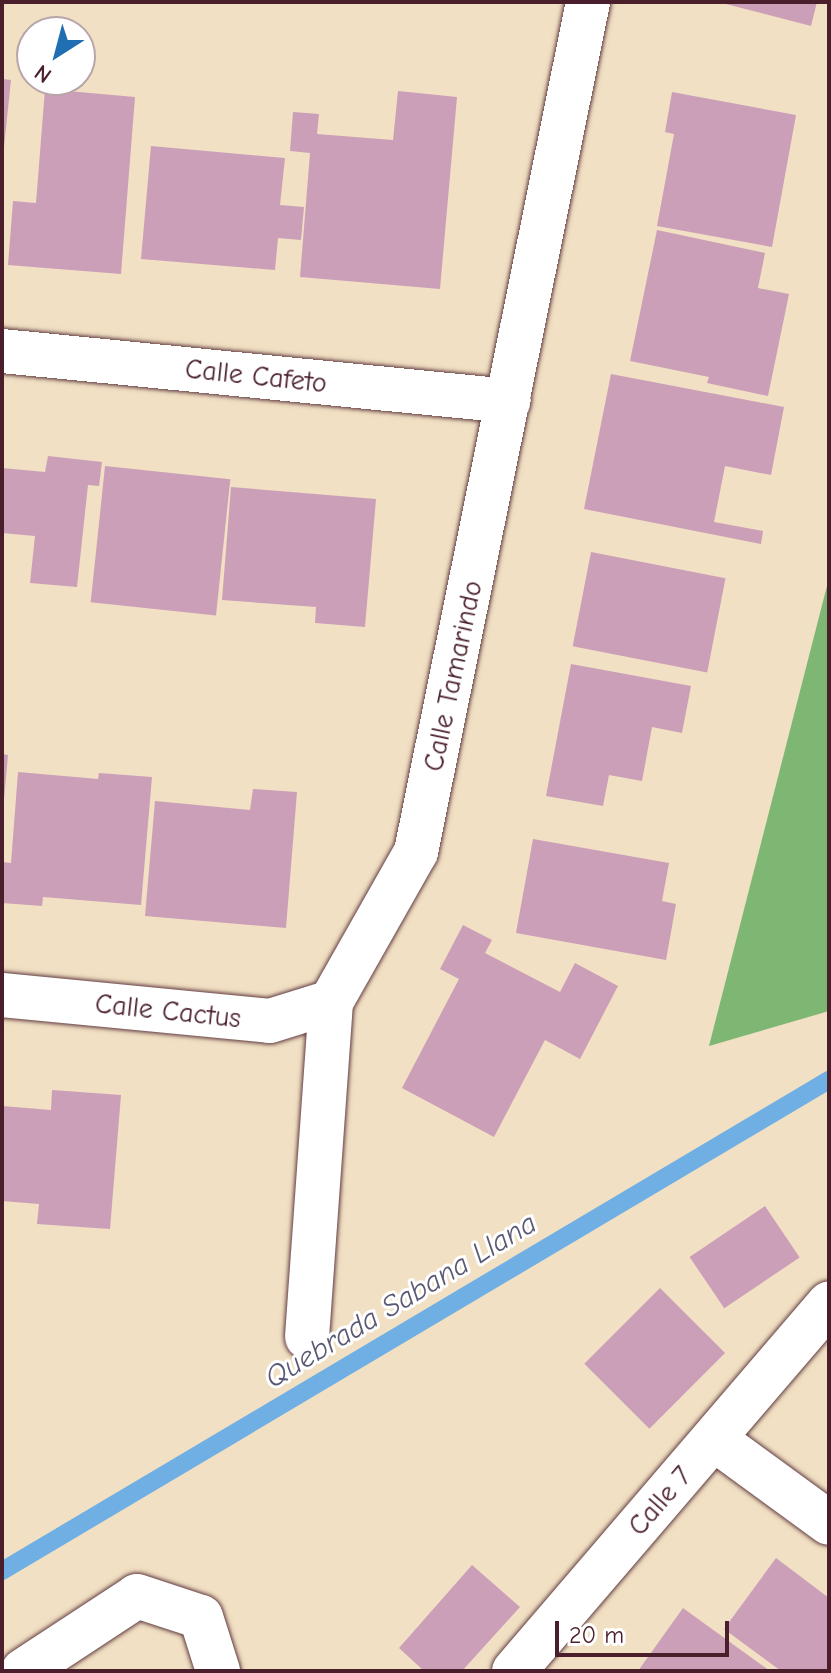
<!DOCTYPE html>
<html>
<head>
<meta charset="utf-8">
<style>
  body { margin:0 }
  #map { position:relative; width:831px; height:1673px; overflow:hidden; background:#f1e0c3; font-family:"Comic Neue",sans-serif }
  div>[style] { position:absolute }
  .forest>* { inset:0; background:#7eb674 }
  .stream>* { height:18px; margin:-9px; padding:0 9px; transform-origin:9px; border-radius:9px; background:#70afe3 }
  .building>* { inset:0; background:#cc9fb8; transform-origin:0 0 }
  .roads { filter:drop-shadow(0 0 2px #633c42) drop-shadow(0 0 2px #633c42) }
  .street>* { height:44px; margin:-22px; padding:0 22px; transform-origin:22px; border-radius:22px; background:#fff }
  span { translate:-50% -50%; white-space:nowrap; text-align:center; line-height:1.15; -webkit-text-stroke:6px #fff; paint-order:stroke }
  .street-label { font-size:28px; color:#4a1f2b }
  .water-label { font-size:30px; color:#595975; font-style:italic }
  .frame { position:absolute; inset:0; border:4px solid #4a1f2b; pointer-events:none }
  .north { position:absolute; left:16px; top:16px; width:80px; height:80px; box-sizing:border-box; background:#fff; border:2px solid #b7a5aa; border-radius:50%; rotate:216deg; font-size:22px; font-weight:700; line-height:32px; text-align:center; color:#4a1f2b }
  .north::after { content:''; display:block; margin:auto; width:28px; height:36px; background:#1f6fb2; clip-path:polygon(50% 0,100% 100%,50% 72%,0 100%) }
  .scale { position:absolute; left:555px; top:1621px; width:174px; height:36px; box-sizing:border-box; border:4px solid #4a1f2b; border-top:0; padding-left:10px; font-size:24px; line-height:28px; white-space:nowrap; color:#4a1f2b; -webkit-text-stroke:6px #fff; paint-order:stroke }
</style>
</head>
<body>
<div id="map">
  <div class="forest">
    <i style="clip-path:polygon(829px 578px,829px 1011px,709px 1046px)"></i>
  </div>
  <div class="stream">
    <i style="left:2px;top:1571px;width:962px;rotate:-30.7deg"></i>
  </div>
  <div class="building">
    <i style="clip-path:polygon(718px 2px,817px 2px,811px 26px)"></i>
    <i style="clip-path:polygon(2px 79px,11px 80px,4px 147px,2px 147px)"></i>
    <i style="clip-path:polygon(45px 89px,135px 97px,121px 274px,8px 265px,13px 201px,36px 203px)"></i>
    <i style="clip-path:polygon(398px 91px,457px 97px,440px 289px,300px 277px,310px 153px,290px 151px,293px 112px,319px 114px,317px 134px,393px 140px)"></i>
    <i style="clip-path:polygon(672px 92px,796px 115px,772px 247px,657px 226px,674px 134px,665px 132px)"></i>
    <i style="clip-path:polygon(151px 146px,285px 158px,280px 205px,304px 207px,301px 240px,278px 238px,275px 270px,141px 259px)"></i>
    <i style="clip-path:polygon(657px 230px,765px 253px,758px 288px,789px 294px,768px 396px,707px 383px,709px 377px,630px 361px)"></i>
    <i style="clip-path:polygon(611px 374px,784px 407px,771px 475px,725px 466px,714px 522px,763px 531px,761px 544px,584px 509px)"></i>
    <i style="clip-path:polygon(48px 456px,102px 462px,99px 486px,88px 485px,77px 587px,30px 583px,35px 536px,2px 533px,2px 468px,45px 472px)"></i>
    <i style="left:105px;top:466px;width:126px;height:137px;rotate:6deg"></i>
    <i style="clip-path:polygon(231px 487px,376px 499px,365px 627px,315px 623px,316px 607px,222px 600px)"></i>
    <i style="left:591px;top:552px;width:137px;height:96px;rotate:11deg"></i>
    <i style="clip-path:polygon(571px 664px,691px 686px,682px 733px,652px 727px,642px 781px,609px 775px,603px 806px,546px 796px)"></i>
    <i style="clip-path:polygon(2px 754px,8px 755px,4px 799px,2px 798px)"></i>
    <i style="clip-path:polygon(18px 772px,98px 779px,99px 773px,152px 777px,141px 905px,43px 897px,42px 906px,2px 903px,2px 862px,11px 863px)"></i>
    <i style="clip-path:polygon(253px 789px,297px 792px,286px 928px,145px 916px,155px 801px,250px 810px)"></i>
    <i style="clip-path:polygon(533px 839px,669px 863px,662px 901px,676px 904px,666px 960px,516px 933px)"></i>
    <i style="clip-path:polygon(463px 925px,492px 940px,485px 953px,560px 992px,575px 963px,618px 986px,580px 1059px,545px 1040px,494px 1137px,402px 1088px,459px 979px,440px 969px)"></i>
    <i style="clip-path:polygon(52px 1090px,121px 1095px,110px 1229px,37px 1224px,39px 1204px,2px 1201px,2px 1106px,51px 1110px)"></i>
    <i style="left:765px;top:1206px;width:62px;height:91px;rotate:56deg"></i>
    <i style="left:660px;top:1288px;width:92px;height:107px;rotate:45deg"></i>
    <i style="clip-path:polygon(776px 1558px,829px 1598px,829px 1671px,781px 1671px,724px 1629px)"></i>
    <i style="clip-path:polygon(472px 1565px,520px 1607px,462px 1671px,424px 1671px,399px 1648px)"></i>
    <i style="clip-path:polygon(683px 1608px,770px 1671px,638px 1671px)"></i>
  </div>
  <div class="roads">
    <div class="street">
      <i style="left:2px;top:351px;width:509px;rotate:5.63deg"></i>
      <i style="left:2px;top:995px;width:269px;rotate:5.5deg"></i>
      <i style="left:270px;top:1021px;width:64px;rotate:-17.3deg"></i>
      <i style="left:307px;top:1337px;width:336px;rotate:-85.9deg"></i>
      <i style="left:331px;top:1002px;width:172px;rotate:-60.5deg"></i>
      <i style="left:416px;top:852px;width:867px;rotate:-78.56deg"></i>
      <i style="left:714px;top:1439px;width:142px;rotate:36.1deg"></i>
      <i style="left:23px;top:1671px;width:136px;rotate:-33.3deg"></i>
      <i style="left:137px;top:1596px;width:67px;rotate:18.2deg"></i>
      <i style="left:201px;top:1617px;width:57px;rotate:72.5deg"></i>
      <i style="left:514px;top:1671px;width:484px;rotate:-49.4deg"></i>
    </div>
  </div>
  <div class="street-label">
    <span style="left:256px;top:376px;rotate:6deg">Calle Cafeto</span>
    <span style="left:453px;top:676px;rotate:-78deg">Calle Tamarindo</span>
    <span style="left:168px;top:1011px;rotate:6deg">Calle Cactus</span>
    <span style="left:660px;top:1501px;rotate:-49deg">Calle 7</span>
  </div>
  <div class="water-label">
    <span style="left:401px;top:1301px;rotate:-31deg">Quebrada Sabana Llana</span>
  </div>
  <div class="frame"></div>
  <div class="north">N</div>
  <div class="scale">20 m</div>
</div>
</body>
</html>
